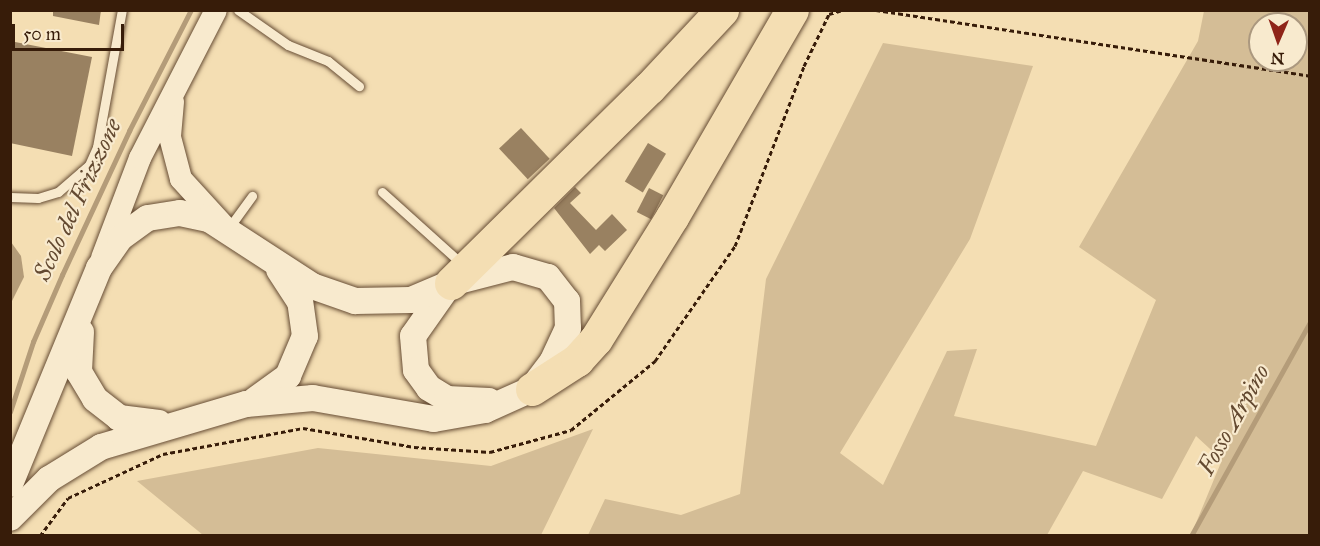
<!DOCTYPE html>
<html>
<head>
<meta charset="utf-8">
<style>
  body { margin:0 }
  #map { position:relative; width:1320px; height:546px; overflow:hidden; background:#f4deb3; font-family:"IM FELL Great Primer",serif }
  div>[style] { position:absolute }
  .green>* { inset:0; background:#d4bd96 }
  .water>* { inset:0; background:#b49c79 }
  .stream>* { height:4.5px; margin:-2.25px; padding:0 2.25px; transform-origin:2.25px; border-radius:2.25px; background:#b49c79 }
  .building>* { inset:0; background:#998161; transform-origin:0 0 }
  .path>* { height:3px; margin-top:-1.5px; transform-origin:0; background:repeating-linear-gradient(90deg,#371c09 0 4.5px,transparent 0 7.5px) }
  .roads { filter:drop-shadow(0 0 2px #664c34) drop-shadow(0 0 2px #664c34) }
  .service>* { height:9px; margin:-4.5px; padding:0 4.5px; transform-origin:4.5px; border-radius:4.5px; background:#f8eace }
  .tertiary>* { height:22px; margin:-11px; padding:0 11px; transform-origin:11px; border-radius:11px; background:#f8eace }
  .secondary>* { height:26px; margin:-13px; padding:0 13px; transform-origin:13px; border-radius:13px; background:#f8eace }
  .motorway>* { height:33px; margin:-16.5px; padding:0 16.5px; transform-origin:16.5px; border-radius:16.5px; background:#f4deb3 }
  span { translate:-50% -50%; white-space:nowrap; text-align:center; line-height:1.15; -webkit-text-stroke:4.5px #f8eace; paint-order:stroke }
  .water-label { font-size:24px; color:#634930; font-style:italic }
  .frame { position:absolute; inset:0; border:12px solid #371c09; pointer-events:none }
  .north { position:absolute; left:1248px; top:12px; width:60px; height:60px; box-sizing:border-box; background:#f8eace; border:2px solid #ab987f; border-radius:50%; rotate:182deg; font-size:16px; font-weight:700; line-height:24px; text-align:center; color:#371c09 }
  .north::after { content:''; display:block; margin:auto; width:21px; height:27px; background:#8f2418; clip-path:polygon(50% 0,100% 100%,50% 72%,0 100%) }
  .scale { position:absolute; left:12px; top:24px; width:112px; height:27px; box-sizing:border-box; border:3px solid #371c09; border-top:0; padding-left:8px; font-size:18px; line-height:21px; white-space:nowrap; color:#371c09; -webkit-text-stroke:4px #f8eace; paint-order:stroke }
</style>
</head>
<body>
<div id="map">
  <div class="green">
    <i style="clip-path:polygon(evenodd,1204px 11px,1309px 11px,1309px 535px,1191px 535px,1222px 460px,1196px 436px,1162px 499px,1083px 471px,1047px 535px,588px 535px,605px 499px,681px 515px,740px 494px,766px 279px,883px 43px,1033px 66px,970px 239px,840px 453px,883px 485px,947px 351px,977px 349px,954px 416px,1096px 446px,1156px 300px,1079px 247px,1198px 41px,1204px 11px,1260px 24px,1296px 24px,1296px 60px,1260px 60px,1260px 24px)"></i>
    <i style="clip-path:polygon(593px 429px,541px 535px,203px 535px,137px 481px,318px 448px,491px 466px)"></i>
  </div>
  <div class="water">
    <i style="clip-path:polygon(11px 242px,21px 256px,24px 277px,11px 303px)"></i>
  </div>
  <div class="stream">
    <i style="left:10px;top:412px;width:74px;rotate:-71.8deg"></i>
    <i style="left:33px;top:342px;width:73px;rotate:-66.6deg"></i>
    <i style="left:62px;top:275px;width:159px;rotate:-65deg"></i>
    <i style="left:129px;top:131px;width:136px;rotate:-62.9deg"></i>
    <i style="left:1191px;top:536px;width:245px;rotate:-60.9deg"></i>
  </div>
  <div class="building">
    <i style="clip-path:polygon(53px 10px,101px 10px,99px 25px,53px 16px)"></i>
    <i style="clip-path:polygon(10px 41px,92px 57px,72px 156px,10px 143px)"></i>
    <i style="left:521px;top:128px;width:42px;height:30px;rotate:47deg"></i>
    <i style="left:648px;top:143px;width:21px;height:45px;rotate:31deg"></i>
    <i style="clip-path:polygon(575px 187px,581px 193px,570px 203px,596px 230px,612px 214px,627px 230px,605px 251px,599px 245px,590px 254px,554px 208px)"></i>
    <i style="left:649px;top:188px;width:16px;height:27px;rotate:27deg"></i>
  </div>
  <div class="path">
    <i style="left:876px;top:10px;width:439px;rotate:8.6deg"></i>
    <i style="left:40px;top:536px;width:47px;rotate:-53.6deg"></i>
    <i style="left:68px;top:498px;width:105px;rotate:-24.9deg"></i>
    <i style="left:163px;top:454px;width:142px;rotate:-10.5deg"></i>
    <i style="left:303px;top:428px;width:113px;rotate:9.7deg"></i>
    <i style="left:414px;top:447px;width:76px;rotate:3.8deg"></i>
    <i style="left:490px;top:452px;width:84px;rotate:-15.2deg"></i>
    <i style="left:571px;top:430px;width:109px;rotate:-39.4deg"></i>
    <i style="left:655px;top:361px;width:140px;rotate:-55.2deg"></i>
    <i style="left:735px;top:246px;width:193px;rotate:-69deg"></i>
    <i style="left:804px;top:66px;width:58px;rotate:-64.3deg"></i>
    <i style="left:829px;top:14px;width:15px;rotate:-16deg"></i>
  </div>
  <div class="roads">
    <div class="service">
      <i style="left:238px;top:10px;width:61px;rotate:35deg"></i>
      <i style="left:288px;top:45px;width:43px;rotate:21.8deg"></i>
      <i style="left:328px;top:61px;width:40px;rotate:39deg"></i>
      <i style="left:382px;top:192px;width:108px;rotate:42deg"></i>
      <i style="left:10px;top:197px;width:28px;rotate:2deg"></i>
      <i style="left:38px;top:198px;width:21px;rotate:-17deg"></i>
      <i style="left:58px;top:192px;width:41px;rotate:-41.1deg"></i>
      <i style="left:89px;top:165px;width:20px;rotate:-66deg"></i>
      <i style="left:97px;top:147px;width:139px;rotate:-79.7deg"></i>
      <i style="left:228px;top:229px;width:41px;rotate:-54deg"></i>
    </div>
    <div class="tertiary">
      <i style="left:173px;top:102px;width:35px;rotate:95deg"></i>
      <i style="left:170px;top:137px;width:43px;rotate:75.3deg"></i>
      <i style="left:181px;top:179px;width:62px;rotate:47.6deg"></i>
      <i style="left:102px;top:258px;width:107px;rotate:-69.2deg"></i>
      <i style="left:140px;top:158px;width:166px;rotate:-62.8deg"></i>
    </div>
    <div class="secondary">
      <i style="left:449px;top:285px;width:62px;rotate:125.2deg"></i>
      <i style="left:413px;top:336px;width:34px;rotate:85deg"></i>
      <i style="left:416px;top:370px;width:22px;rotate:54deg"></i>
      <i style="left:429px;top:388px;width:21px;rotate:31deg"></i>
      <i style="left:447px;top:399px;width:42px;rotate:2.7deg"></i>
      <i style="left:81px;top:332px;width:40px;rotate:92.9deg"></i>
      <i style="left:79px;top:372px;width:31px;rotate:59deg"></i>
      <i style="left:95px;top:399px;width:31px;rotate:38deg"></i>
      <i style="left:119px;top:418px;width:40px;rotate:7.1deg"></i>
      <i style="left:255px;top:400px;width:41px;rotate:-36deg"></i>
      <i style="left:288px;top:376px;width:43px;rotate:-67deg"></i>
      <i style="left:305px;top:336px;width:34px;rotate:-98deg"></i>
      <i style="left:300px;top:302px;width:38px;rotate:-123deg"></i>
      <i style="left:10px;top:484px;width:234px;rotate:-67.6deg"></i>
      <i style="left:99px;top:268px;width:37px;rotate:-55deg"></i>
      <i style="left:120px;top:238px;width:34px;rotate:-36deg"></i>
      <i style="left:148px;top:218px;width:32px;rotate:-9deg"></i>
      <i style="left:180px;top:213px;width:30px;rotate:12deg"></i>
      <i style="left:209px;top:219px;width:123px;rotate:33deg"></i>
      <i style="left:312px;top:286px;width:46px;rotate:19.2deg"></i>
      <i style="left:355px;top:301px;width:56px;rotate:-1deg"></i>
      <i style="left:411px;top:300px;width:43px;rotate:-23deg"></i>
      <i style="left:451px;top:283px;width:64px;rotate:-14.5deg"></i>
      <i style="left:513px;top:267px;width:36px;rotate:16deg"></i>
      <i style="left:548px;top:277px;width:31px;rotate:52deg"></i>
      <i style="left:567px;top:301px;width:27px;rotate:88deg"></i>
      <i style="left:568px;top:328px;width:38px;rotate:115deg"></i>
      <i style="left:552px;top:362px;width:34px;rotate:127deg"></i>
      <i style="left:532px;top:389px;width:51px;rotate:155.9deg"></i>
      <i style="left:485px;top:410px;width:52px;rotate:170deg"></i>
      <i style="left:434px;top:419px;width:123px;rotate:-170.2deg"></i>
      <i style="left:313px;top:398px;width:67px;rotate:174.9deg"></i>
      <i style="left:246px;top:404px;width:151px;rotate:163.5deg"></i>
      <i style="left:101px;top:447px;width:61px;rotate:148.4deg"></i>
      <i style="left:49px;top:479px;width:55px;rotate:135deg"></i>
    </div>
    <div class="motorway">
      <i style="left:451px;top:283px;width:278px;rotate:-44.6deg"></i>
      <i style="left:649px;top:88px;width:107px;rotate:-46.9deg"></i>
      <i style="left:532px;top:389px;width:54px;rotate:-32.8deg"></i>
      <i style="left:577px;top:360px;width:28px;rotate:-48deg"></i>
      <i style="left:596px;top:339px;width:144px;rotate:-58.1deg"></i>
      <i style="left:672px;top:217px;width:239px;rotate:-59.9deg"></i>
    </div>
  </div>
  <div class="water-label">
    <span style="left:78px;top:200px;rotate:-65deg">Scolo del Frizzone</span>
    <span style="left:1234px;top:420px;rotate:-61deg">Fosso Arpino</span>
  </div>
  <div class="frame"></div>
  <div class="north">N</div>
  <div class="scale">50 m</div>
</div>
</body>
</html>
